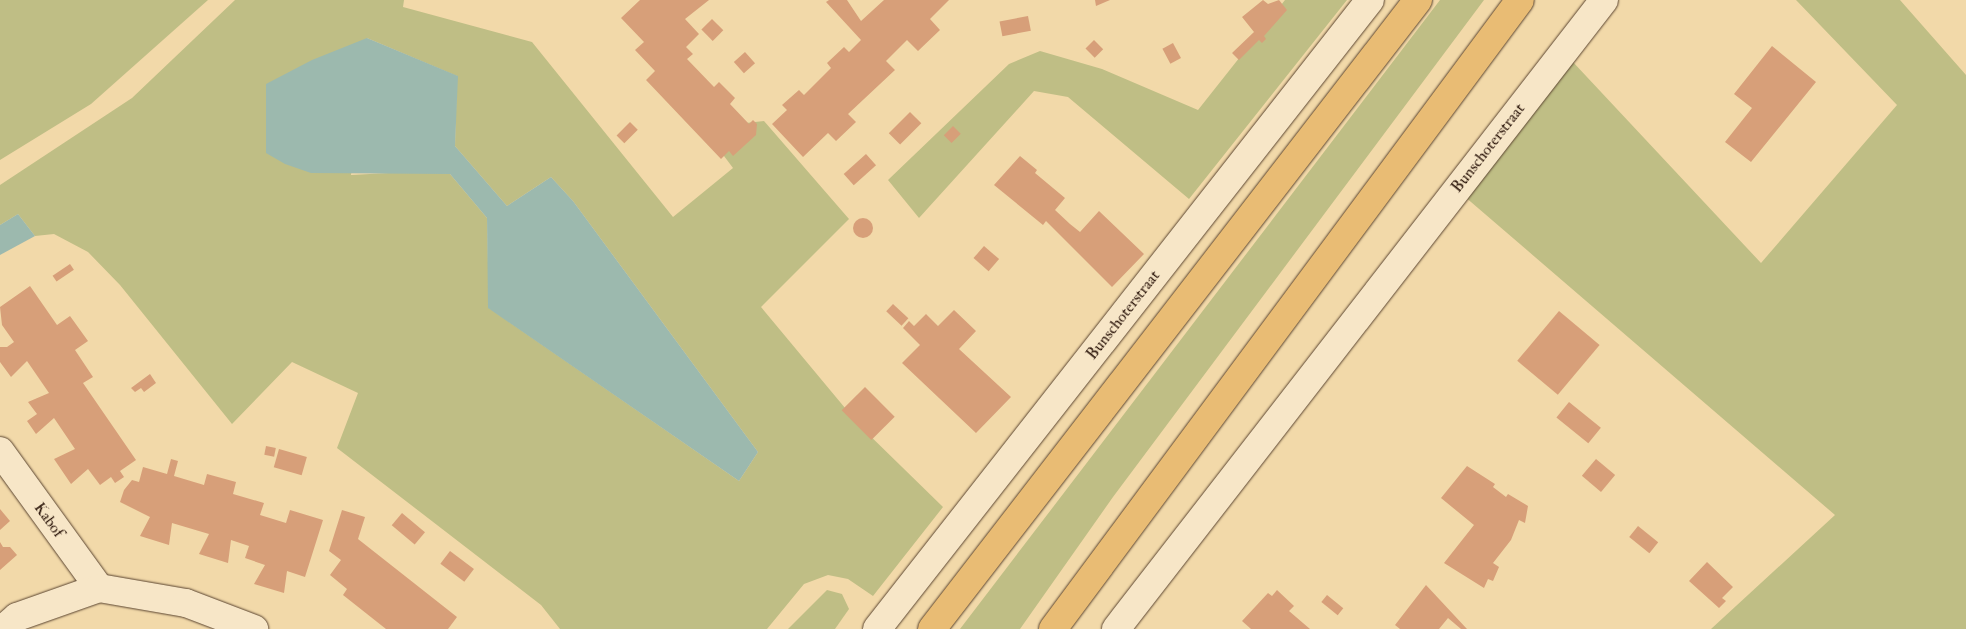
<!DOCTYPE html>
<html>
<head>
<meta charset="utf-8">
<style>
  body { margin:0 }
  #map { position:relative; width:1966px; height:629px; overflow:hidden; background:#f2d9a9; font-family:"IM FELL Double Pica",serif }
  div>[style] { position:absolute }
  .green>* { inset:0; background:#bfbe85 }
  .water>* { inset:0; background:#9cb9ae }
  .building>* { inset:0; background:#d79f79; transform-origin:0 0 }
  .round { border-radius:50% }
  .roads { filter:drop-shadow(0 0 1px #5a4430) drop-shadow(0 0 1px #5a4430) }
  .street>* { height:28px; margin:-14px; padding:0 14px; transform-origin:14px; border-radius:14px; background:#f7e6c7 }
  .primary>* { height:28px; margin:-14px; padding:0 14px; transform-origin:14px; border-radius:14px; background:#e9bc74 }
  span { translate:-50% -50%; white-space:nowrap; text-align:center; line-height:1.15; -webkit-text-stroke:4px #f7e6c7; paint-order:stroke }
  .street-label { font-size:16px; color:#281207 }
</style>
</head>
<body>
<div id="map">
  <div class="green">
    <i style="clip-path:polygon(0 0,208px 0,91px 104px,0 160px)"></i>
    <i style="clip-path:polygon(evenodd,235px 0,404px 0,403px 7px,532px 42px,673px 217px,733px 168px,718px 148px,746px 123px,764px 121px,849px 219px,761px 307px,860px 426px,943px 507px,873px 596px,848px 579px,828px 575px,804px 584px,767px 629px,560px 629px,541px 605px,337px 448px,358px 393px,292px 362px,232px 424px,120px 285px,88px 252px,54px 234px,35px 236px,18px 214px,0 225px,0 185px,132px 98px,235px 0,367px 38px,457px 76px,455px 146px,507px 206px,551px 177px,573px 201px,758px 452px,739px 481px,489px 308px,487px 218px,450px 174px,427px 171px,351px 175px,367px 38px)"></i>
    <i style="clip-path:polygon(1285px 0,1347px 0,1189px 199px,1068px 97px,1034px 91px,919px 218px,888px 180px,1009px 64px,1040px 51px,1102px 69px,1198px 110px)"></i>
    <i style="clip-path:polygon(1440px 0,1484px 0,1113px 497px,1020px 629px,960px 629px)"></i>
    <i style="clip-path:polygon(1796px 0,1900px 0,1966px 75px,1966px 629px,1711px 629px,1835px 515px,1464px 196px,1572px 61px,1761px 263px,1897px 105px)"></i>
    <i style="clip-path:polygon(827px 590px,842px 594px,849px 609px,835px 629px,788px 629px)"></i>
  </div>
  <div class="water">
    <i style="clip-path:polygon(367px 38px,458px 76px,455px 146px,507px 206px,551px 177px,573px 201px,758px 452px,739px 481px,488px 308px,487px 218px,450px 174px,311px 173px,285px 164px,266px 153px,266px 84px,312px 60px)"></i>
    <i style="clip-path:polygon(18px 214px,35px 236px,0 255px,0 225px)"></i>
  </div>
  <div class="building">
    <i style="clip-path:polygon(640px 0,709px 0,685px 19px,699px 34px,686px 47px,693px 54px,687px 59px,714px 87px,719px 82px,735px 98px,730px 104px,749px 124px,753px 120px,757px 124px,756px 135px,733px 156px,729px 151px,721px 159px,646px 80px,655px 71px,635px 50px,644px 42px,621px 18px)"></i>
    <i style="clip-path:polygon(829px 0,847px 0,861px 21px,884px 0,949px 0,930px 19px,940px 30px,918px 51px,907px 40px,886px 61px,895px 70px,848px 114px,856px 122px,836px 141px,828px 133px,803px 157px,772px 124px,787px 110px,782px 105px,799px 90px,804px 95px,831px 68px,827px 63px,844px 47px,849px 52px,861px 40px,826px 2px)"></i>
    <i style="clip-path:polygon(1095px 0,1110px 0,1096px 6px)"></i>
    <i style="clip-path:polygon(1263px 0,1268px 4px,1279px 0,1287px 10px,1264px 36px,1266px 39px,1262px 43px,1259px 40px,1239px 60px,1232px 53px,1254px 32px,1242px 17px)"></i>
    <i style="left:1028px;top:16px;width:15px;height:29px;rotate:79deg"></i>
    <i style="left:712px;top:19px;width:16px;height:15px;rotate:45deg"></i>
    <i style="left:1094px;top:40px;width:13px;height:12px;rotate:45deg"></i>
    <i style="left:1173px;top:43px;width:17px;height:12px;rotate:62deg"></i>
    <i style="clip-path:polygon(1772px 46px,1816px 82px,1751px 162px,1725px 142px,1752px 108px,1734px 94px)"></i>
    <i style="left:745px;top:52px;width:15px;height:15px;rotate:48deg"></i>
    <i style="left:910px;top:112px;width:16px;height:30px;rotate:45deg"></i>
    <i style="left:630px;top:122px;width:11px;height:19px;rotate:45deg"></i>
    <i style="left:953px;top:126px;width:11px;height:13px;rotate:45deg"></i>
    <i style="left:866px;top:154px;width:15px;height:30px;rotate:48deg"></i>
    <i style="clip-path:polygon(1020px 156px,1037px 170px,1035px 173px,1065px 198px,1055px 210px,1070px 224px,1080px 232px,1099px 211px,1144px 254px,1112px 287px,1046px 221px,1043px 225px,994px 185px)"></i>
    <i class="round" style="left:853px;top:218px;width:20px;height:20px"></i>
    <i style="left:984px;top:246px;width:20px;height:16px;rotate:41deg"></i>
    <i style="left:70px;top:264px;width:7px;height:21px;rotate:56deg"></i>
    <i style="clip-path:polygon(30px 286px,57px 325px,70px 316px,88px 341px,75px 350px,93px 377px,83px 383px,136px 460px,120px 471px,124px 477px,115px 483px,111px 477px,100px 485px,88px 469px,71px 484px,54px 459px,75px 449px,54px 418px,36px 434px,27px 421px,37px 414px,28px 402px,49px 393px,27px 361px,11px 377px,0 362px,0 347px,7px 347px,14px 342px,2px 325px,0 307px)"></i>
    <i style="left:893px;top:304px;width:21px;height:10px;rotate:43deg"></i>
    <i style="clip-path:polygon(954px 310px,976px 331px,959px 349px,1011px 397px,976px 433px,902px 363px,920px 345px,903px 328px,909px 321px,914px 326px,926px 314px,938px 326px)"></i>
    <i style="left:1559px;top:311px;width:53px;height:65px;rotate:40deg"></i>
    <i style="clip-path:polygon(150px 374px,156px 383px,144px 392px,141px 388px,135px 392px,131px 388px)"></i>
    <i style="left:865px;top:387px;width:42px;height:33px;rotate:45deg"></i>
    <i style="left:1569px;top:402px;width:41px;height:20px;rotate:39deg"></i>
    <i style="left:266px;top:446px;width:10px;height:9px;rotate:11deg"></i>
    <i style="left:279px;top:449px;width:29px;height:19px;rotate:16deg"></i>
    <i style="clip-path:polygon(171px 459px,178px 461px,174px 476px,204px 485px,207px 474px,236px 482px,233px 494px,264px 503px,260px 515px,286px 523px,290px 510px,323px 520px,305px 577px,287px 571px,284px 593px,254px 584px,265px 565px,245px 558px,249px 546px,231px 540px,228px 563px,199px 554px,209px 534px,172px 523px,169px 545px,140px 536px,150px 517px,120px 502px,124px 490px,132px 480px,139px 482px,143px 467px,167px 474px)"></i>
    <i style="left:1596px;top:459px;width:25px;height:22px;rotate:40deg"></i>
    <i style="clip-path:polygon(1467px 466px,1495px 484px,1493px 487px,1506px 497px,1508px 494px,1528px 506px,1525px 523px,1519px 520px,1511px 540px,1493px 563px,1499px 567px,1493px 581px,1488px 579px,1484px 588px,1444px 563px,1474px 525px,1441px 498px)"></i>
    <i style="clip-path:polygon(0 509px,10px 521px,0 530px)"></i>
    <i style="clip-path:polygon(342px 510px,365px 517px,358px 539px,457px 617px,448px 629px,386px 629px,343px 595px,347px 589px,330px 575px,341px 560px,329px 551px)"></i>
    <i style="left:402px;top:513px;width:30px;height:16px;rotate:40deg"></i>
    <i style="left:1638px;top:526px;width:26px;height:14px;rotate:39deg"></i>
    <i style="clip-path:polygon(0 542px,3px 547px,10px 547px,17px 555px,0 570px)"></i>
    <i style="left:450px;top:551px;width:30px;height:16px;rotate:37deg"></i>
    <i style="clip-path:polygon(1707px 562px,1733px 587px,1722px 598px,1726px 601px,1719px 608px,1689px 581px)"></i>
    <i style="clip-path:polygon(1426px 585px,1467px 629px,1461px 629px,1448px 618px,1439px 629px,1400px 629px,1395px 625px)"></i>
    <i style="clip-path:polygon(1277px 590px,1294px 606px,1289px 611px,1310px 629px,1251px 629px,1242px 621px,1268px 593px,1272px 596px)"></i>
    <i style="left:1327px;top:595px;width:21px;height:9px;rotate:39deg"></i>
  </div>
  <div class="roads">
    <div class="street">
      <i style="left:0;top:451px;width:169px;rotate:54.1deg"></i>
      <i style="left:3px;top:629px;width:18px;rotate:-41deg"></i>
      <i style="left:17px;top:617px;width:87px;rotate:-19.5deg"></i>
      <i style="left:99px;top:588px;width:88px;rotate:9.8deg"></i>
      <i style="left:186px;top:603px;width:73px;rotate:20.9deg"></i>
      <i style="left:877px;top:629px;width:799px;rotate:-51.91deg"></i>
      <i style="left:1116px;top:629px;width:796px;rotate:-52.19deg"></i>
    </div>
    <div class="primary">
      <i style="left:932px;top:629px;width:795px;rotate:-52.31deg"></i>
      <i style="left:1053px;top:629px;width:783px;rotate:-53.41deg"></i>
    </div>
  </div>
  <div class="street-label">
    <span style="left:1488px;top:148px;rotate:-52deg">Bunschoterstraat</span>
    <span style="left:1123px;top:315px;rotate:-52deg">Bunschoterstraat</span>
    <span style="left:49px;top:520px;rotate:54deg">Kabof</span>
  </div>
</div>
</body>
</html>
